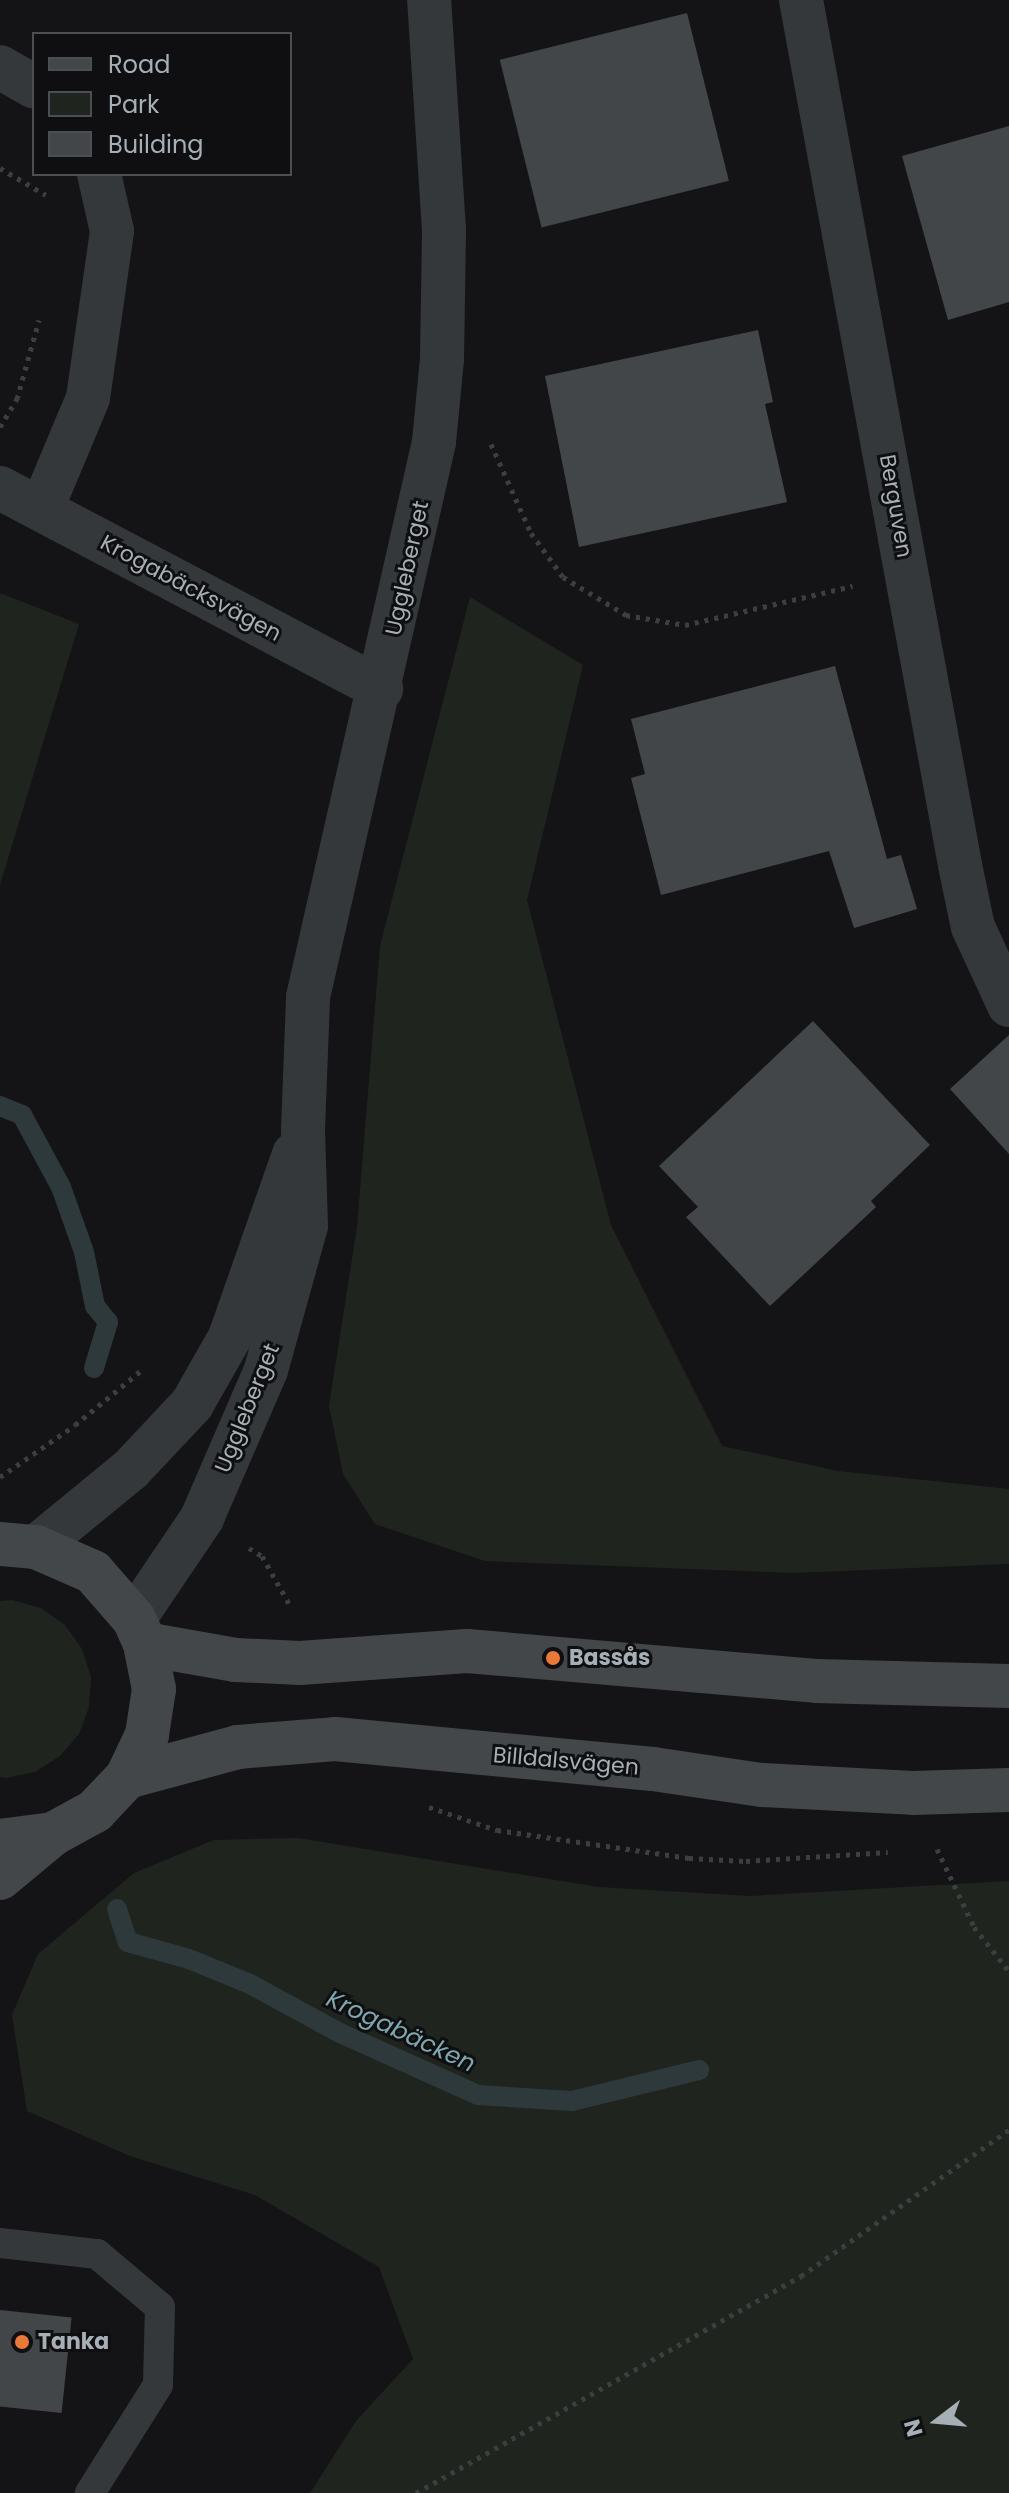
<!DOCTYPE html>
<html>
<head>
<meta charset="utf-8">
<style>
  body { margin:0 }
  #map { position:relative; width:1009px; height:2493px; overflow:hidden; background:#141416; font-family:Poppins,sans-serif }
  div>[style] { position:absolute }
  .green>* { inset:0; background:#1f251e }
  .stream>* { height:20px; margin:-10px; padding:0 10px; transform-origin:10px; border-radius:10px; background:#2d393b }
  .building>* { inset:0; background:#434649; transform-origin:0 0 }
  .path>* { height:5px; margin-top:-2.5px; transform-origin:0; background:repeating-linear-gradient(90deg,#3b3f41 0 4px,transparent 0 10px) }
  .lane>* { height:30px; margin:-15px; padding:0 15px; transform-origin:15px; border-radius:15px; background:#35383a }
  .street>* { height:44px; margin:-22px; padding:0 22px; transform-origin:22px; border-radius:22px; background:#35383a }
  .secondary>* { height:44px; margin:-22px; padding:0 22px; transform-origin:22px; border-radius:22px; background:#43474a }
  .dots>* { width:22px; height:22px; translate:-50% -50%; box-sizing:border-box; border:4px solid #0f0f11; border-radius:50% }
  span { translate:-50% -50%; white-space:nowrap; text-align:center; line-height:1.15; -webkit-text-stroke:6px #0f0f11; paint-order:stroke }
  .street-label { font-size:22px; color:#a6afb5 }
  .poi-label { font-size:22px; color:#a6afb5; font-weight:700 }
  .left { translate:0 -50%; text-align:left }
  .water-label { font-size:24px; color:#7ea7af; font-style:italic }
  .legend { position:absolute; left:32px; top:32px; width:260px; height:144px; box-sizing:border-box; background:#0f0f11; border:2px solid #4b4f53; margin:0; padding:10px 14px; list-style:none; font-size:24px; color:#a6afb5 }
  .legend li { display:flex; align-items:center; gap:16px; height:40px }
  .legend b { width:40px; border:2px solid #4b4f53 }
  .north { position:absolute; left:897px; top:2381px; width:80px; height:80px; -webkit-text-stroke:6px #0f0f11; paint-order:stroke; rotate:254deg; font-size:22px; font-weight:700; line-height:32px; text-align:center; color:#a6afb5 }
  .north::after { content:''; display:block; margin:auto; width:28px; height:36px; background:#a6afb5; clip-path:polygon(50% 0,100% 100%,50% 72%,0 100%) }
</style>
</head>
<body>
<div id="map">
  <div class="green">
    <i style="clip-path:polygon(0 593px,79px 624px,0 885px)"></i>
    <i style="clip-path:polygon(470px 597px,583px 665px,527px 900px,611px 1225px,722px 1446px,838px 1471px,1009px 1489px,1009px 1564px,793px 1573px,485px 1561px,375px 1524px,343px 1474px,329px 1406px,357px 1227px,380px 946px)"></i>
    <i style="clip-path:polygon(12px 1600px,41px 1608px,65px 1625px,82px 1649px,91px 1677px,89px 1707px,79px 1734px,60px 1756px,35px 1772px,6px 1778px,0 1777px,0 1601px)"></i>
    <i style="clip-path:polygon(298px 1838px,598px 1887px,750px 1896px,1009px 1881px,1009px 2493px,310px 2493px,356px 2421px,413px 2359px,379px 2267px,255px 2195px,130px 2156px,27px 2111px,12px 2015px,38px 1954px,134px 1873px,214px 1840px)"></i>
  </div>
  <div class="stream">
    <i style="left:0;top:1106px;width:24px;rotate:22deg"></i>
    <i style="left:22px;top:1115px;width:82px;rotate:61.6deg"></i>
    <i style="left:61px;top:1187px;width:69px;rotate:70.5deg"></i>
    <i style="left:84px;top:1252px;width:55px;rotate:78.5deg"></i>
    <i style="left:95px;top:1306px;width:21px;rotate:51deg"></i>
    <i style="left:108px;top:1322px;width:48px;rotate:106.9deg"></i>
    <i style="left:117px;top:1909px;width:35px;rotate:72deg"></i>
    <i style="left:128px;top:1942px;width:63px;rotate:15.6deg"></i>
    <i style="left:189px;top:1959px;width:66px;rotate:22.3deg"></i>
    <i style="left:250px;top:1984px;width:102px;rotate:28.6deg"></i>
    <i style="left:340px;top:2033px;width:151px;rotate:24.2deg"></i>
    <i style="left:478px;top:2095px;width:94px;rotate:3.7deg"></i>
    <i style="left:572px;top:2101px;width:131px;rotate:-13.7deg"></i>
  </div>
  <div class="building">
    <i style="left:687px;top:13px;width:173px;height:193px;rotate:76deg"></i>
    <i style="clip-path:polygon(1009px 126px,1009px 302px,948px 320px,902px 156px)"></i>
    <i style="clip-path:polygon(758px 330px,773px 402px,765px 404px,787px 502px,579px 547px,545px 376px)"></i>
    <i style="clip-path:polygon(835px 666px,887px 859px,901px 855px,917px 909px,854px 928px,829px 851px,661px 895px,631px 778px,645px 774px,631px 719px)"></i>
    <i style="clip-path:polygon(813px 1021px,930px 1145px,871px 1201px,876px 1207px,770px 1306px,686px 1217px,698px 1207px,659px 1166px)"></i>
    <i style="clip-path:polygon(1009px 1035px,1009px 1154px,950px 1089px)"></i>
    <i style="left:0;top:2310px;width:72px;height:96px;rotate:6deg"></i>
  </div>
  <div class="path">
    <i style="left:0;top:168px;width:53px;rotate:30.4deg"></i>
    <i style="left:0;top:427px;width:33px;rotate:-59deg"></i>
    <i style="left:17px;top:399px;width:82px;rotate:-74.4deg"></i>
    <i style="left:491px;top:444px;width:98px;rotate:65.8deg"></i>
    <i style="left:531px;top:533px;width:54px;rotate:54deg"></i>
    <i style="left:563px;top:577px;width:74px;rotate:31.1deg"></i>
    <i style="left:626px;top:615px;width:60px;rotate:9.6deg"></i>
    <i style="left:685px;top:625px;width:172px;rotate:-13.1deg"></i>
    <i style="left:0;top:1477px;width:91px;rotate:-34.7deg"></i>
    <i style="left:75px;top:1425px;width:88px;rotate:-39.5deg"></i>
    <i style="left:249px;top:1548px;width:15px;rotate:32deg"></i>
    <i style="left:262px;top:1556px;width:59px;rotate:60.4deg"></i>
    <i style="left:429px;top:1807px;width:72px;rotate:18.7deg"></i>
    <i style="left:497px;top:1830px;width:194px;rotate:8.3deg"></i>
    <i style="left:689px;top:1858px;width:57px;rotate:3deg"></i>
    <i style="left:746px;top:1861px;width:142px;rotate:-3.6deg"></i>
    <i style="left:937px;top:1849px;width:86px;rotate:64.6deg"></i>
    <i style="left:974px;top:1927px;width:56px;rotate:51.5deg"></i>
    <i style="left:416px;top:2493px;width:442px;rotate:-29.4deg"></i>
    <i style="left:801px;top:2276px;width:254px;rotate:-35.1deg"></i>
  </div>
  <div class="lane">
    <i style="left:0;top:2243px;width:98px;rotate:6.5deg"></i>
    <i style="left:97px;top:2254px;width:82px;rotate:40.1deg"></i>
    <i style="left:160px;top:2307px;width:78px;rotate:91.5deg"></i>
    <i style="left:158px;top:2385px;width:128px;rotate:122.2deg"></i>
  </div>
  <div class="street">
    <i style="left:801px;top:0;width:879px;rotate:79.58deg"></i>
    <i style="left:960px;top:865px;width:63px;rotate:78.2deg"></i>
    <i style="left:973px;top:927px;width:86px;rotate:65.2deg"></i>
    <i style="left:0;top:67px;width:39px;rotate:30deg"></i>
    <i style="left:0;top:488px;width:431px;rotate:27.8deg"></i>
    <i style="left:42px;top:508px;width:119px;rotate:-67.3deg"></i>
    <i style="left:88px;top:398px;width:169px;rotate:-81.8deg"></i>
    <i style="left:112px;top:231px;width:58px;rotate:-102.8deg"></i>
    <i style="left:36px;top:1547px;width:123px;rotate:-39.4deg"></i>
    <i style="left:131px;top:1469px;width:89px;rotate:-46.8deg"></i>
    <i style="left:192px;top:1404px;width:77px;rotate:-60.4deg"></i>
    <i style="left:230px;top:1337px;width:194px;rotate:-70.7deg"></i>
    <i style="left:134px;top:1619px;width:122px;rotate:-56deg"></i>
    <i style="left:202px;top:1518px;width:161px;rotate:-66.6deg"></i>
    <i style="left:266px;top:1370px;width:149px;rotate:-74.5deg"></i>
    <i style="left:306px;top:1226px;width:97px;rotate:-91.8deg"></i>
    <i style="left:303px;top:1129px;width:132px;rotate:-87.8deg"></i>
    <i style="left:308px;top:997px;width:569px;rotate:-77.21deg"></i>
    <i style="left:434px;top:442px;width:83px;rotate:-84.5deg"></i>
    <i style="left:442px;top:359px;width:129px;rotate:-89.1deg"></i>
    <i style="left:444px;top:230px;width:230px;rotate:-93.7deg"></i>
  </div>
  <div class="secondary">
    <i style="left:0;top:1544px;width:36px;rotate:5deg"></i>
    <i style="left:36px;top:1547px;width:62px;rotate:23.7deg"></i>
    <i style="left:93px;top:1572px;width:62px;rotate:48.9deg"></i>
    <i style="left:134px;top:1619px;width:27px;rotate:66deg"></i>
    <i style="left:145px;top:1644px;width:46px;rotate:78.7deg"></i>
    <i style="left:154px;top:1689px;width:47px;rotate:98.7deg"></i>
    <i style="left:147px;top:1735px;width:47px;rotate:115.5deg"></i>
    <i style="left:127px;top:1777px;width:47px;rotate:133.3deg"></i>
    <i style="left:95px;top:1811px;width:48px;rotate:151.3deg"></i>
    <i style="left:53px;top:1834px;width:53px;rotate:172.5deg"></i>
    <i style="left:145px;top:1644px;width:92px;rotate:10deg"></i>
    <i style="left:236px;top:1660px;width:64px;rotate:2.7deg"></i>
    <i style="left:300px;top:1663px;width:167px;rotate:-4.1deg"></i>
    <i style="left:467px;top:1651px;width:350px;rotate:4.9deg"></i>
    <i style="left:816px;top:1681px;width:193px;rotate:1.5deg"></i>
    <i style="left:127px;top:1777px;width:115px;rotate:-15.1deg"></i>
    <i style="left:238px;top:1747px;width:97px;rotate:-4.7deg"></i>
    <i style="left:335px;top:1739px;width:319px;rotate:5.4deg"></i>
    <i style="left:653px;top:1769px;width:110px;rotate:8.4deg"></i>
    <i style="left:762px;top:1785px;width:151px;rotate:3deg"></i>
    <i style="left:913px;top:1793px;width:96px;rotate:-1.8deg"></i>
    <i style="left:0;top:1878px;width:69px;rotate:-39.7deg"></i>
  </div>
  <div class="dots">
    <i style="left:553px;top:1658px;background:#ea7837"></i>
    <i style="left:22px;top:2342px;background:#ea7837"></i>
  </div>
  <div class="street-label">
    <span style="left:896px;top:506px;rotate:80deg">Berguven</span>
    <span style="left:407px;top:568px;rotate:-78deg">Uggleberget</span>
    <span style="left:191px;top:588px;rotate:28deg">Krogabäcksvägen</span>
    <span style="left:247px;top:1408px;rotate:-68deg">Uggleberget</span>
    <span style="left:566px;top:1761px;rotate:5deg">Billdalsvägen</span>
  </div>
  <div class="poi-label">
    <span class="left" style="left:569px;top:1658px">Bassås</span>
    <span class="left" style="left:38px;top:2342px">Tanka</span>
  </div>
  <div class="water-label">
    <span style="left:401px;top:2031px;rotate:25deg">Krogabäcken</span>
  </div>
  <ul class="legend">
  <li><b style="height:10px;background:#43474a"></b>Road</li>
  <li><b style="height:22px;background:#1f251e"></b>Park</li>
  <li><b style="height:22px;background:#434649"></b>Building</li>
  </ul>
  <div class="north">N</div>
</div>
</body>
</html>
